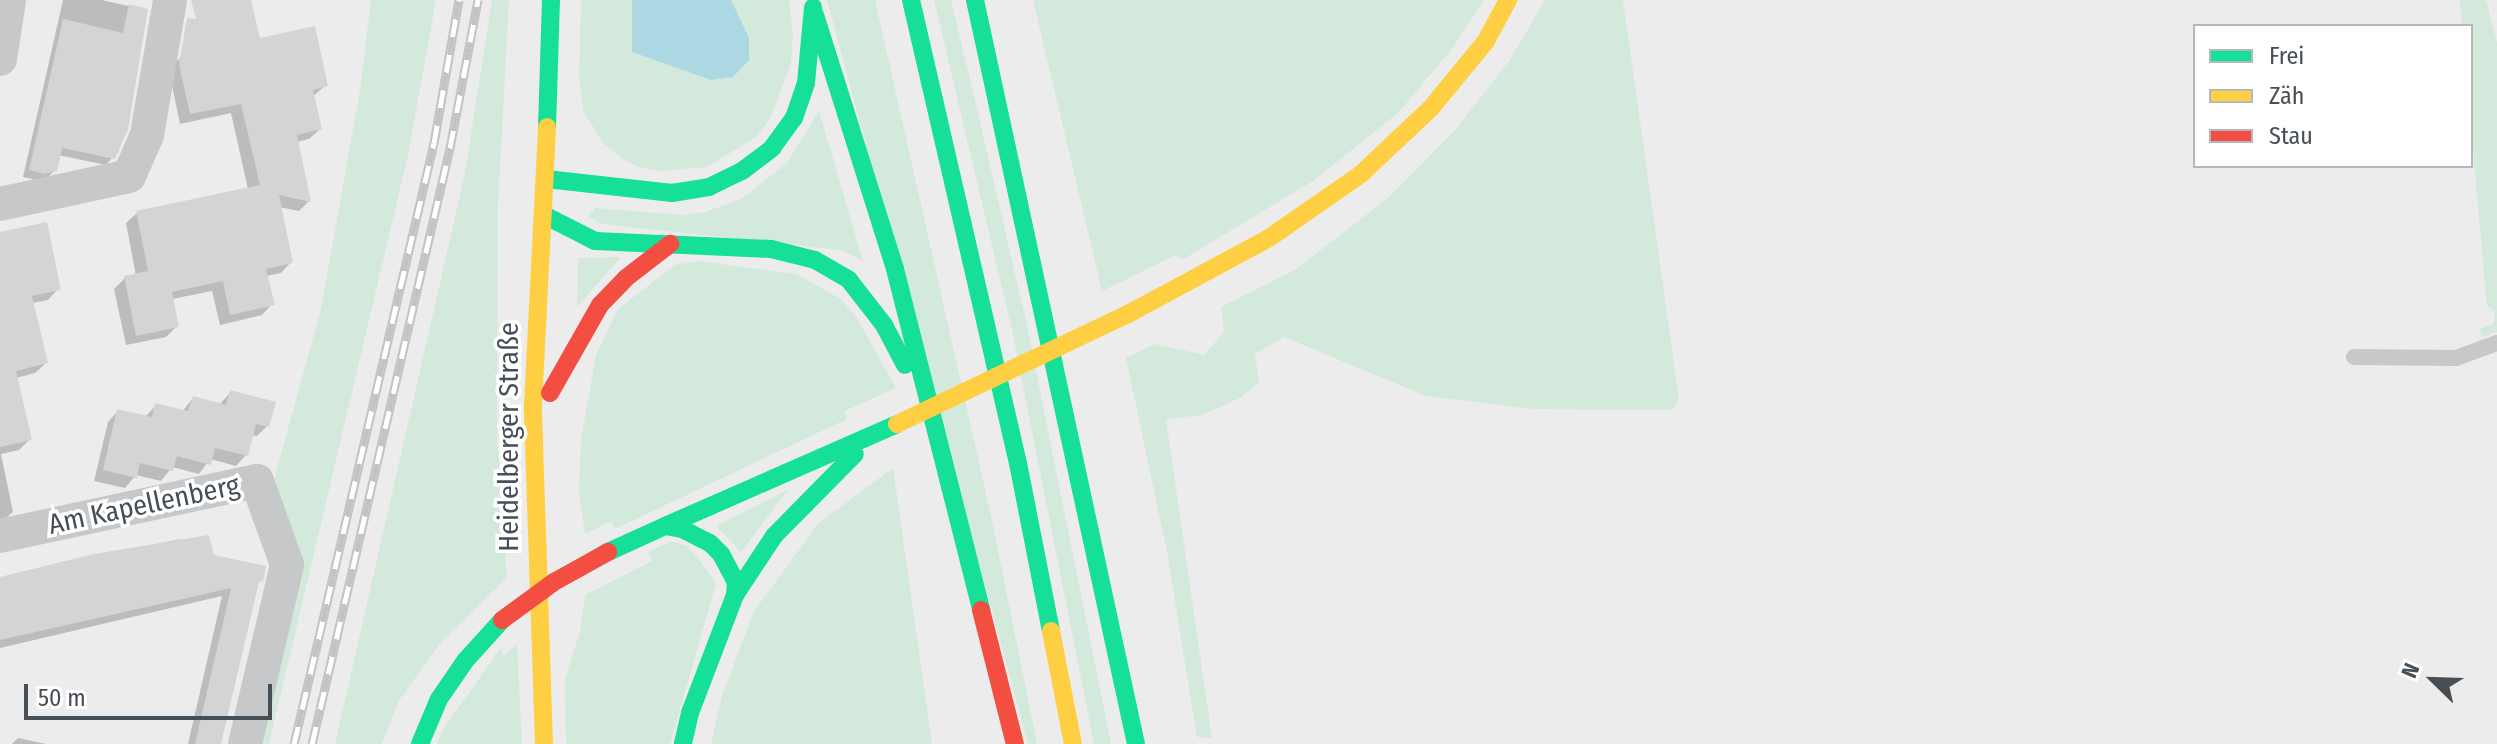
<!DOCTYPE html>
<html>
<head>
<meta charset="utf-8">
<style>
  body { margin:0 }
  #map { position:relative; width:2497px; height:744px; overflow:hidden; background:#edecec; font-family:"Fira Sans Condensed",sans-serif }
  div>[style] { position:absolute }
  .green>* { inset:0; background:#d3e9db }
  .water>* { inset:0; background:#acd8e3 }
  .shadow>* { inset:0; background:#0003 }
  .building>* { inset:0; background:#d4d4d7 }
  .lane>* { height:16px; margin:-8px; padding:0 8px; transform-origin:8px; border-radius:8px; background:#c7c8ca }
  .street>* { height:34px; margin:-17px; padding:0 17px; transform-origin:17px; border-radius:17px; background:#c7c8ca }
  .fast>* { height:18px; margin:-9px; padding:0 9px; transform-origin:9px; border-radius:9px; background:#16e098 }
  .slow>* { height:18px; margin:-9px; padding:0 9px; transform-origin:9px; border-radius:9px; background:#ffcf43 }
  .jam>* { height:18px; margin:-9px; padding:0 9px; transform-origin:9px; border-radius:9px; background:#f24e42 }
  .rail>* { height:9px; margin-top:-4.5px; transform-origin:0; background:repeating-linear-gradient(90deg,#fff 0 18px,#c2c3c4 0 36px); box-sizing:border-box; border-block:2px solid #c2c3c4 }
  .slow-bridge>* { height:18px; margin:-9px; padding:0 9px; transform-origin:9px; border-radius:9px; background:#ffcf43 }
  .jam-bridge>* { height:18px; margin:-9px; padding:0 9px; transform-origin:9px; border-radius:9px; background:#f24e42 }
  span { translate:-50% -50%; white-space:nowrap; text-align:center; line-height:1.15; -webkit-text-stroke:7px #fff; paint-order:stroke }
  .street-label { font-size:28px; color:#464e56 }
  .legend { position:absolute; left:2193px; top:24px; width:280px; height:144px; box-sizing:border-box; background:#fff; border:2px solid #b5b8bb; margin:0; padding:10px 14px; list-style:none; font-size:24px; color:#464e56 }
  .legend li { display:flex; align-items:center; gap:16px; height:40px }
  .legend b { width:40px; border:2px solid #b5b8bb }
  .north { position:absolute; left:2393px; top:640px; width:80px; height:80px; -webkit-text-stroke:6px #fff; paint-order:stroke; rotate:293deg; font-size:22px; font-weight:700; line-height:32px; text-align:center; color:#464e56 }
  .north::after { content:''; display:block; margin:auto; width:28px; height:36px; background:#464e56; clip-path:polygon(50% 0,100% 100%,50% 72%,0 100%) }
  .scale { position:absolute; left:24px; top:684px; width:248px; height:36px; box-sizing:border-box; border:4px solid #464e56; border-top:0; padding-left:10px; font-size:24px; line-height:28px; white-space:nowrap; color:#464e56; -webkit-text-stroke:6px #fff; paint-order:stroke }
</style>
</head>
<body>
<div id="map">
  <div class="green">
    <i style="clip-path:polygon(371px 0,436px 0,408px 155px,269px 744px,257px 744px,298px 563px,273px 483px,321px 309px,360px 90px)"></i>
    <i style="clip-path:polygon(492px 0,509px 0,498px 205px,497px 435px,507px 578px,442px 641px,398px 702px,382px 744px,335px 744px,465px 173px)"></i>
    <i style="clip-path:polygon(581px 0,789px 0,793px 34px,791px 63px,772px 115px,756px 137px,707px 167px,662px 171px,641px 168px,621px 158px,603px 143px,583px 110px,579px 76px)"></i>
    <i style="clip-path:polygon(827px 0,875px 0,991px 516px,1037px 744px,1028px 744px)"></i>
    <i style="clip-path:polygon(934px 0,951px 0,970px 79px,1026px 321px,1111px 744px,1094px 744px,1012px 330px)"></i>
    <i style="clip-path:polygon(1033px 0,1484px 0,1451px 50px,1398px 113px,1313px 181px,1182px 260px,1176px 255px,1102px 291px)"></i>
    <i style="clip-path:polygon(1545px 0,1623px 0,1679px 399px,1672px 410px,1533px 409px,1426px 396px,1284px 337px,1255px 354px,1259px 382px,1240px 398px,1202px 415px,1166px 419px,1212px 738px,1197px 737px,1167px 552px,1126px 358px,1154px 344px,1204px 355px,1224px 332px,1221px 307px,1296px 269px,1387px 199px,1457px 128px,1511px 58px)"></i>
    <i style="clip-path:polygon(2460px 0,2486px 0,2497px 42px,2497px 332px,2482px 337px,2480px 329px,2494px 323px,2495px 311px,2487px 306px,2471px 128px,2471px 26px,2462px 26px)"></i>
    <i style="clip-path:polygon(819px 111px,863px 261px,841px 250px,601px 224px,588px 216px,595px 208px,683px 215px,705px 212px,741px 199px,787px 163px)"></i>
    <i style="clip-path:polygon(621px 257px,577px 307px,578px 258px)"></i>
    <i style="clip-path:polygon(698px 261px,796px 274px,841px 299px,857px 318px,896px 388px,845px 411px,847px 419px,615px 529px,611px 521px,585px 534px,579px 491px,581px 440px,596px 355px,618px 309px,675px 265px)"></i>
    <i style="clip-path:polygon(893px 468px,932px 744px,711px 744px,722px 696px,754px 611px,819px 523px)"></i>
    <i style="clip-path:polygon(789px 489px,741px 552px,716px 526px)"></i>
    <i style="clip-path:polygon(671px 541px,688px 546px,716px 583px,670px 744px,566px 744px,565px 679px,580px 631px,585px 595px,652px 561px,649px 552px)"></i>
    <i style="clip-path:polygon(517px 643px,522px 744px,437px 744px,443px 729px,501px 648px,503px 657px)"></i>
  </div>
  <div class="water">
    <i style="clip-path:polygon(632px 0,731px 0,749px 38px,749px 60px,733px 77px,711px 80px,632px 52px)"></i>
  </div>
  <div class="shadow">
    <i style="clip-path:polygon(63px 0,102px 0,146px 10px,113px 157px,106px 165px,58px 155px,55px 170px,47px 178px,37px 180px,23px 177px)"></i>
    <i style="clip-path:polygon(182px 56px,325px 86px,312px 97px,320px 129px,309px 139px,296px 142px,309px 201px,299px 211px,279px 207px,291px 262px,281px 273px,266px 276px,272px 304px,262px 315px,220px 325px,212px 291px,172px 299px,177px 326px,166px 337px,126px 345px,114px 289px,125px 278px,136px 276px,126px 223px,137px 213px,248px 189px,231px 113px,180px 124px,170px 76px,171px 67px)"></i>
    <i style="clip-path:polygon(0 234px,58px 289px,48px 300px,32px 303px,46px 363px,35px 373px,16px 378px,30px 439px,19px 450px,1px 454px,13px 512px,0 523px)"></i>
    <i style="clip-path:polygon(231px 392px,267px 426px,257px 436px,251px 435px,246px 455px,236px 466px,210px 459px,199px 474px,172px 467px,161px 481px,136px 475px,125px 488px,94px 481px,108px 422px,118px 411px,146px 416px,156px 405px,182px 412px,193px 398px,219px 405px)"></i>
    <i style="clip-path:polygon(180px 539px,181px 543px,212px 556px,256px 585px,219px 744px,188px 744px,222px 596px,0 648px,0 579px)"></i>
    <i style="clip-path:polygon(18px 738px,46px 744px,12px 744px)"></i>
  </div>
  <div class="building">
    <i style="clip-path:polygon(191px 0,251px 0,260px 38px,315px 26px,328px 86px,313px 90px,322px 129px,297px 135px,311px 202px,279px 195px,293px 263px,266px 269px,275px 305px,230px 315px,223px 281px,172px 292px,179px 327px,136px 336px,124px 276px,148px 271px,136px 211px,260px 185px,241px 104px,190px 114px,179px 64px,187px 18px,196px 19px)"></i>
    <i style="clip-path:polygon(129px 4px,148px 9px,128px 129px,115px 159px,62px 148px,57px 171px,45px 174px,29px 170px,63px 19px,123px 33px)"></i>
    <i style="clip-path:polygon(47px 222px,61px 290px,32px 296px,48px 363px,16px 371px,32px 440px,0 447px,0 232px)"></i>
    <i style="clip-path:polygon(230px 390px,276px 402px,269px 427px,256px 424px,248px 456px,215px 448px,211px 465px,177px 456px,173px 471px,140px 463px,137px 478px,103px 470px,117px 409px,152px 417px,155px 403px,188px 411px,193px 396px,226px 405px)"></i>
    <i style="clip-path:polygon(209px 535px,214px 555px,266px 566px,263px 581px,259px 582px,221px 744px,195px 744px,231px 588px,0 640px,0 577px,94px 554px)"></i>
  </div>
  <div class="lane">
    <i style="left:2354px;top:357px;width:102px;rotate:0.6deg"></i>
    <i style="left:2456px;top:358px;width:44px;rotate:-20.1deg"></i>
  </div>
  <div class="street">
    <i style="left:0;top:59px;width:60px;rotate:-81.3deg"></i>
    <i style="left:0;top:204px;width:132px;rotate:-12.2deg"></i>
    <i style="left:129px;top:176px;width:45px;rotate:-66.3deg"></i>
    <i style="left:147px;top:135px;width:137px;rotate:-80.3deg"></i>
    <i style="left:0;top:536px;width:263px;rotate:-12.1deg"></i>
    <i style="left:257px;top:481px;width:89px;rotate:70.3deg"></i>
    <i style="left:287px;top:565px;width:184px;rotate:103.2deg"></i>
  </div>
  <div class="fast">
    <i style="left:911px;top:0;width:475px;rotate:77deg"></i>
    <i style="left:1018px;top:463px;width:171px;rotate:78.9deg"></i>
    <i style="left:975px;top:0;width:761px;rotate:77.79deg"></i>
    <i style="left:815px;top:15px;width:266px;rotate:72.5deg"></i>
    <i style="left:895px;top:269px;width:352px;rotate:75.8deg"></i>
    <i style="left:547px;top:127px;width:127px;rotate:-88.2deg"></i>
    <i style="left:546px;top:179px;width:127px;rotate:6.3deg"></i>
    <i style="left:672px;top:193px;width:37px;rotate:-9deg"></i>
    <i style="left:709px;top:187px;width:37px;rotate:-26deg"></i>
    <i style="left:742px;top:171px;width:38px;rotate:-37deg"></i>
    <i style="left:772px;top:148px;width:37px;rotate:-54deg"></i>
    <i style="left:794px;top:118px;width:37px;rotate:-71deg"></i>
    <i style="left:806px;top:83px;width:76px;rotate:-84.7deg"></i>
    <i style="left:544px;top:215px;width:57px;rotate:27deg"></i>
    <i style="left:595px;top:241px;width:176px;rotate:2.6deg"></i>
    <i style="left:771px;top:249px;width:45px;rotate:14deg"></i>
    <i style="left:815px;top:260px;width:39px;rotate:30deg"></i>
    <i style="left:849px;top:280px;width:57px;rotate:52.1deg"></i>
    <i style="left:884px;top:325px;width:45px;rotate:62.3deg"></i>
    <i style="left:665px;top:526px;width:253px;rotate:-23.7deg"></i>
    <i style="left:608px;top:552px;width:63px;rotate:-24.5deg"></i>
    <i style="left:665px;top:526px;width:17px;rotate:10deg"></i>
    <i style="left:682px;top:529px;width:31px;rotate:27deg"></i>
    <i style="left:710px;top:543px;width:16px;rotate:45deg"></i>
    <i style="left:721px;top:554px;width:32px;rotate:62deg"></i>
    <i style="left:736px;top:582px;width:13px;rotate:94deg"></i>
    <i style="left:735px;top:595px;width:126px;rotate:110.9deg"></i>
    <i style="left:690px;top:713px;width:32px;rotate:103deg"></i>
    <i style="left:735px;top:595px;width:71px;rotate:-56.5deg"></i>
    <i style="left:774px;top:536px;width:115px;rotate:-45.4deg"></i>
    <i style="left:420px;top:744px;width:49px;rotate:-67.1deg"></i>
    <i style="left:439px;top:699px;width:46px;rotate:-55.6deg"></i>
    <i style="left:465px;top:661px;width:55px;rotate:-47.9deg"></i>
  </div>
  <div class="slow">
    <i style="left:1128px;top:314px;width:160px;rotate:-28.3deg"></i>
    <i style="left:1269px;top:238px;width:112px;rotate:-34.8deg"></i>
    <i style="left:1361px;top:174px;width:96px;rotate:-43.3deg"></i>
    <i style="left:1431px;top:108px;width:87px;rotate:-50.6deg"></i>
    <i style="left:1486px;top:41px;width:47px;rotate:-61.8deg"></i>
    <i style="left:1051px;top:631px;width:115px;rotate:79deg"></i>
    <i style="left:544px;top:744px;width:339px;rotate:-91.9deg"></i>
    <i style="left:533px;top:405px;width:278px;rotate:-87.1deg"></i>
  </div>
  <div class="jam">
    <i style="left:550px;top:393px;width:101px;rotate:-60.4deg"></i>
    <i style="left:600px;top:305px;width:37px;rotate:-46deg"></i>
    <i style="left:626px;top:278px;width:56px;rotate:-37.7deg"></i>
    <i style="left:981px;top:610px;width:138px;rotate:75.8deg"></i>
  </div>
  <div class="rail">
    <i style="left:294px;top:744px;width:617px;rotate:-76.89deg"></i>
    <i style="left:434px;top:143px;width:145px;rotate:-80.1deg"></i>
    <i style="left:312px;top:744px;width:612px;rotate:-76.96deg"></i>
    <i style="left:450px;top:148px;width:151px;rotate:-79.3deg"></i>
  </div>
  <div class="slow-bridge">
    <i style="left:897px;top:424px;width:256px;rotate:-25.5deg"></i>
  </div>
  <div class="jam-bridge">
    <i style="left:502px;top:620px;width:64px;rotate:-36.2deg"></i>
    <i style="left:554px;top:582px;width:62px;rotate:-29.1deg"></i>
  </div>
  <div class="street-label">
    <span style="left:509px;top:437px;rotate:-90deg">Heidelberger Straße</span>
    <span style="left:144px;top:505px;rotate:-12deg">Am Kapellenberg</span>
  </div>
  <ul class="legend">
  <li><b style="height:10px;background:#16e098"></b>Frei</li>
  <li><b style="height:10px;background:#ffcf43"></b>Zäh</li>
  <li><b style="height:10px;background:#f24e42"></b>Stau</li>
  </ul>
  <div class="north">N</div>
  <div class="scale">50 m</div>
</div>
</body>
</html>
